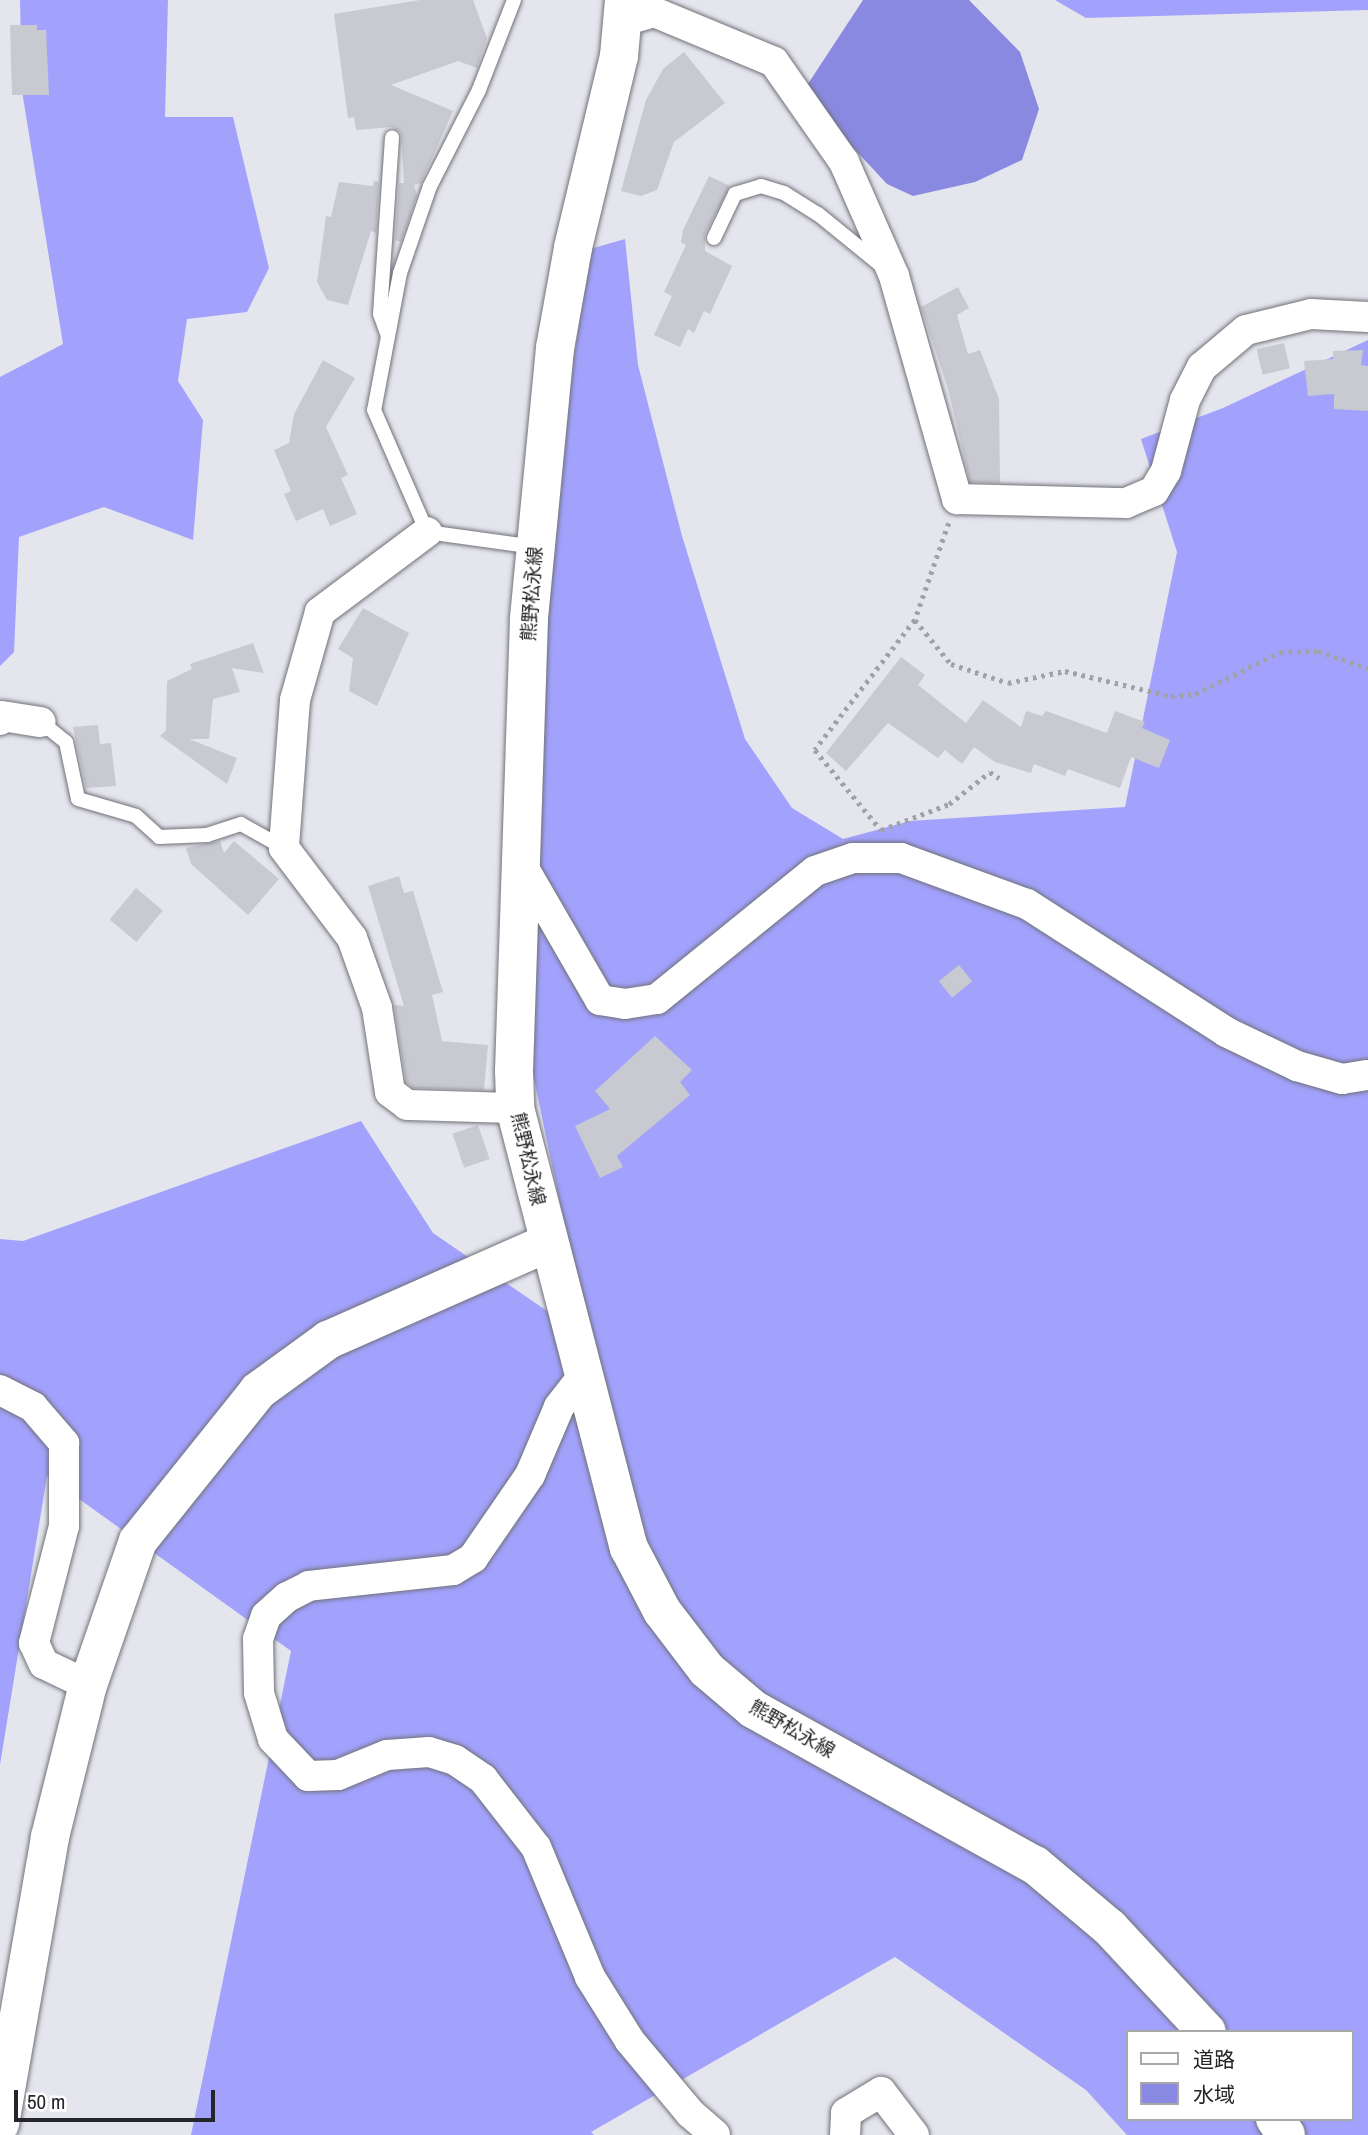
<!DOCTYPE html>
<html>
<head>
<meta charset="utf-8">
<style>
  body { margin:0 }
  #map { position:relative; width:1368px; height:2135px; overflow:hidden; background:#e5e5ee; font-family:"Archivo Narrow","Noto Sans JP",sans-serif }
  div>[style] { position:absolute }
  .forest>* { inset:0; background:#a2a2fd }
  .water>* { inset:0; background:#8989e1 }
  .building>* { inset:0; background:#c8c9d1; transform-origin:0 0 }
  .path>* { height:4.5px; margin-top:-2.25px; transform-origin:0; background:repeating-linear-gradient(90deg,#a1a1a8 0 3.5px,transparent 0 8.5px) }
  .roads { filter:drop-shadow(0 0 2px #717179) drop-shadow(0 0 2px #717179) }
  .lane>* { height:14px; margin:-7px; padding:0 7px; transform-origin:7px; border-radius:7px; background:#fff }
  .street>* { height:30px; margin:-15px; padding:0 15px; transform-origin:15px; border-radius:15px; background:#fff }
  .secondary>* { height:38px; margin:-19px; padding:0 19px; transform-origin:19px; border-radius:19px; background:#fff }
  span { translate:-50% -50%; white-space:nowrap; text-align:center; line-height:1.15; -webkit-text-stroke:7px #fff; paint-order:stroke }
  .street-label { font-size:19px; color:#252629 }
  .legend { position:absolute; left:1126px; top:2030px; width:228px; height:91px; box-sizing:border-box; background:#fff; border:2px solid #a8a8a9; margin:0; padding:9px 12px; list-style:none; font-size:21px; color:#252629 }
  .legend li { display:flex; align-items:center; gap:14px; height:35px }
  .legend b { width:35px; border:2px solid #a8a8a9 }
  .scale { position:absolute; left:14px; top:2090px; width:201px; height:32px; box-sizing:border-box; border:4px solid #252629; border-top:0; padding-left:9px; font-size:21px; line-height:24px; white-space:nowrap; color:#252629; -webkit-text-stroke:5px #fff; paint-order:stroke }
</style>
</head>
<body>
<div id="map">
  <div class="forest">
    <i style="clip-path:polygon(20px 0,168px 0,165px 117px,233px 117px,269px 268px,247px 312px,187px 319px,178px 381px,203px 420px,193px 540px,104px 507px,19px 537px,14px 652px,0 666px,0 377px,63px 344px,22px 91px)"></i>
    <i style="clip-path:polygon(1055px 0,1368px 0,1368px 10px,1086px 18px)"></i>
    <i style="clip-path:polygon(evenodd,625px 239px,638px 365px,682px 536px,745px 739px,792px 808px,843px 839px,910px 821px,1125px 807px,1177px 552px,1141px 439px,1223px 408px,1368px 340px,1368px 2135px,1127px 2135px,1086px 2090px,895px 1957px,591px 2132px,594px 2135px,191px 2135px,291px 1651px,47px 1476px,0 1765px,0 1239px,23px 1241px,361px 1121px,433px 1233px,588px 1339px,525px 1035px,548px 535px,590px 249px,625px 239px,1128px 2032px,1352px 2032px,1352px 2119px,1128px 2119px,1128px 2032px)"></i>
  </div>
  <div class="water">
    <i style="clip-path:polygon(863px 0,969px 0,1020px 52px,1039px 109px,1022px 160px,975px 182px,913px 196px,887px 184px,802px 93px)"></i>
  </div>
  <div class="building">
    <i style="clip-path:polygon(420px 0,473px 0,487px 38px,477px 68px,458px 61px,391px 85px,453px 111px,421px 183px,414px 185px,417px 195px,401px 242px,395px 240px,399px 183px,404px 183px,401px 133px,392px 127px,356px 130px,354px 117px,348px 118px,334px 14px)"></i>
    <i style="clip-path:polygon(10px 25px,37px 25px,37px 30px,46px 30px,49px 95px,12px 95px)"></i>
    <i style="clip-path:polygon(684px 52px,725px 103px,674px 142px,657px 190px,641px 196px,621px 191px,646px 100px,663px 69px)"></i>
    <i style="clip-path:polygon(709px 176px,730px 186px,705px 234px,705px 251px,732px 266px,710px 314px,704px 311px,694px 333px,688px 329px,680px 347px,654px 335px,672px 296px,664px 292px,686px 245px,681px 242px,683px 230px)"></i>
    <i style="clip-path:polygon(374px 181px,379px 182px,376px 233px,371px 231px,348px 305px,327px 300px,317px 282px,326px 216px,331px 217px,339px 182px,373px 186px)"></i>
    <i style="clip-path:polygon(958px 287px,969px 308px,957px 315px,968px 354px,980px 350px,999px 399px,1000px 483px,970px 482px,948px 389px,921px 307px)"></i>
    <i style="left:1284px;top:343px;width:26px;height:28px;rotate:77deg"></i>
    <i style="clip-path:polygon(1363px 350px,1361px 365px,1368px 366px,1368px 411px,1334px 409px,1334px 394px,1308px 396px,1304px 361px,1333px 359px,1333px 351px)"></i>
    <i style="clip-path:polygon(323px 360px,355px 378px,326px 427px,348px 475px,341px 478px,357px 514px,330px 526px,323px 509px,296px 521px,284px 494px,291px 491px,274px 450px,289px 443px,294px 414px)"></i>
    <i style="clip-path:polygon(363px 608px,409px 633px,377px 706px,349px 691px,353px 658px,338px 649px)"></i>
    <i style="clip-path:polygon(253px 643px,264px 673px,232px 668px,240px 692px,213px 699px,209px 739px,189px 739px,237px 758px,227px 784px,160px 736px,166px 730px,167px 681px,192px 669px,190px 664px)"></i>
    <i style="clip-path:polygon(901px 657px,925px 675px,918px 685px,966px 723px,983px 700px,1021px 727px,1026px 711px,1042px 716px,1046px 711px,1107px 733px,1115px 711px,1145px 722px,1142px 728px,1170px 740px,1159px 768px,1131px 757px,1120px 788px,1068px 769px,1065px 776px,1034px 764px,1031px 773px,995px 762px,974px 747px,962px 764px,945px 750px,938px 758px,888px 723px,846px 771px,826px 753px)"></i>
    <i style="clip-path:polygon(98px 725px,100px 744px,111px 743px,116px 786px,86px 788px,73px 727px)"></i>
    <i style="clip-path:polygon(220px 841px,224px 853px,234px 841px,279px 879px,248px 915px,191px 864px,186px 848px)"></i>
    <i style="clip-path:polygon(399px 876px,404px 893px,413px 891px,443px 992px,432px 995px,442px 1041px,488px 1045px,484px 1090px,413px 1088px,406px 1082px,394px 1005px,404px 1006px,368px 886px)"></i>
    <i style="left:136px;top:888px;width:35px;height:41px;rotate:40deg"></i>
    <i style="left:959px;top:965px;width:21px;height:26px;rotate:51deg"></i>
    <i style="clip-path:polygon(655px 1036px,692px 1070px,680px 1082px,690px 1095px,617px 1156px,623px 1167px,600px 1178px,575px 1126px,610px 1109px,595px 1091px)"></i>
    <i style="left:478px;top:1125px;width:36px;height:27px;rotate:71deg"></i>
  </div>
  <div class="path">
    <i style="left:949px;top:523px;width:103px;rotate:109.3deg"></i>
    <i style="left:915px;top:620px;width:57px;rotate:50.7deg"></i>
    <i style="left:951px;top:664px;width:60px;rotate:18.4deg"></i>
    <i style="left:1008px;top:683px;width:58px;rotate:-11.9deg"></i>
    <i style="left:1065px;top:671px;width:109px;rotate:13.3deg"></i>
    <i style="left:1171px;top:696px;width:24px;rotate:-5deg"></i>
    <i style="left:1195px;top:694px;width:95px;rotate:-26.3deg"></i>
    <i style="left:1280px;top:652px;width:38px;rotate:-2deg"></i>
    <i style="left:1318px;top:651px;width:53px;rotate:18.8deg"></i>
    <i style="left:915px;top:620px;width:164px;rotate:127.6deg"></i>
    <i style="left:815px;top:750px;width:104px;rotate:50.5deg"></i>
    <i style="left:881px;top:830px;width:73px;rotate:-20.9deg"></i>
    <i style="left:949px;top:804px;width:52px;rotate:-38deg"></i>
    <i style="left:990px;top:772px;width:11px;rotate:34deg"></i>
  </div>
  <div class="roads">
    <div class="lane">
      <i style="left:514px;top:0;width:97px;rotate:111.3deg"></i>
      <i style="left:479px;top:90px;width:108px;rotate:117deg"></i>
      <i style="left:430px;top:186px;width:92px;rotate:109deg"></i>
      <i style="left:400px;top:273px;width:139px;rotate:100.7deg"></i>
      <i style="left:374px;top:410px;width:133px;rotate:66.5deg"></i>
      <i style="left:427px;top:532px;width:109px;rotate:7.9deg"></i>
      <i style="left:714px;top:238px;width:49px;rotate:-64.5deg"></i>
      <i style="left:735px;top:194px;width:27px;rotate:-17deg"></i>
      <i style="left:761px;top:186px;width:24px;rotate:17deg"></i>
      <i style="left:784px;top:193px;width:40px;rotate:32deg"></i>
      <i style="left:818px;top:214px;width:82px;rotate:39.1deg"></i>
      <i style="left:388px;top:336px;width:23px;rotate:-110deg"></i>
      <i style="left:380px;top:314px;width:177px;rotate:-86.1deg"></i>
      <i style="left:41px;top:722px;width:32px;rotate:39deg"></i>
      <i style="left:66px;top:742px;width:58px;rotate:78.1deg"></i>
      <i style="left:78px;top:799px;width:60px;rotate:16.3deg"></i>
      <i style="left:136px;top:816px;width:31px;rotate:42deg"></i>
      <i style="left:159px;top:837px;width:48px;rotate:-2.4deg"></i>
      <i style="left:207px;top:835px;width:36px;rotate:-18deg"></i>
      <i style="left:241px;top:824px;width:49px;rotate:29.2deg"></i>
    </div>
    <div class="street">
      <i style="left:623px;top:21px;width:32px;rotate:-16deg"></i>
      <i style="left:654px;top:12px;width:130px;rotate:22.6deg"></i>
      <i style="left:774px;top:62px;width:122px;rotate:55deg"></i>
      <i style="left:844px;top:162px;width:124px;rotate:66.3deg"></i>
      <i style="left:894px;top:276px;width:232px;rotate:74.2deg"></i>
      <i style="left:957px;top:499px;width:169px;rotate:1.4deg"></i>
      <i style="left:1126px;top:503px;width:30px;rotate:-23deg"></i>
      <i style="left:1154px;top:491px;width:23px;rotate:-59deg"></i>
      <i style="left:1166px;top:471px;width:73px;rotate:-75deg"></i>
      <i style="left:1185px;top:400px;width:37px;rotate:-63deg"></i>
      <i style="left:1202px;top:367px;width:57px;rotate:-40.1deg"></i>
      <i style="left:1246px;top:330px;width:67px;rotate:-13.8deg"></i>
      <i style="left:1311px;top:314px;width:57px;rotate:3deg"></i>
      <i style="left:427px;top:532px;width:134px;rotate:143.2deg"></i>
      <i style="left:320px;top:612px;width:91px;rotate:105.9deg"></i>
      <i style="left:295px;top:700px;width:148px;rotate:94.3deg"></i>
      <i style="left:284px;top:848px;width:113px;rotate:52.9deg"></i>
      <i style="left:352px;top:938px;width:74px;rotate:70.3deg"></i>
      <i style="left:377px;top:1008px;width:85px;rotate:81.2deg"></i>
      <i style="left:390px;top:1092px;width:21px;rotate:37deg"></i>
      <i style="left:407px;top:1105px;width:108px;rotate:1.6deg"></i>
      <i style="left:0;top:720px;width:4px;rotate:-63deg"></i>
      <i style="left:2px;top:716px;width:39px;rotate:9deg"></i>
      <i style="left:522px;top:865px;width:156px;rotate:60deg"></i>
      <i style="left:600px;top:1000px;width:25px;rotate:9deg"></i>
      <i style="left:625px;top:1004px;width:32px;rotate:-9deg"></i>
      <i style="left:657px;top:999px;width:203px;rotate:-39deg"></i>
      <i style="left:815px;top:871px;width:40px;rotate:-18.9deg"></i>
      <i style="left:853px;top:858px;width:48px"></i>
      <i style="left:901px;top:858px;width:134px;rotate:20.1deg"></i>
      <i style="left:1027px;top:904px;width:237px;rotate:32.7deg"></i>
      <i style="left:1226px;top:1032px;width:79px;rotate:25.6deg"></i>
      <i style="left:1297px;top:1066px;width:47px;rotate:16.1deg"></i>
      <i style="left:1342px;top:1079px;width:26px;rotate:-9deg"></i>
      <i style="left:583px;top:1376px;width:39px;rotate:128deg"></i>
      <i style="left:559px;top:1407px;width:74px;rotate:113.1deg"></i>
      <i style="left:530px;top:1475px;width:101px;rotate:124.5deg"></i>
      <i style="left:473px;top:1558px;width:23px;rotate:149deg"></i>
      <i style="left:453px;top:1570px;width:145px;rotate:173.7deg"></i>
      <i style="left:309px;top:1586px;width:25px;rotate:153deg"></i>
      <i style="left:287px;top:1597px;width:28px;rotate:138deg"></i>
      <i style="left:266px;top:1616px;width:24px;rotate:109deg"></i>
      <i style="left:258px;top:1639px;width:54px;rotate:88.9deg"></i>
      <i style="left:259px;top:1693px;width:48px;rotate:73.1deg"></i>
      <i style="left:273px;top:1739px;width:51px;rotate:46.6deg"></i>
      <i style="left:308px;top:1776px;width:30px;rotate:-2deg"></i>
      <i style="left:338px;top:1775px;width:53px;rotate:-22.2deg"></i>
      <i style="left:387px;top:1755px;width:42px;rotate:-4.1deg"></i>
      <i style="left:429px;top:1752px;width:27px;rotate:17deg"></i>
      <i style="left:455px;top:1760px;width:34px;rotate:34deg"></i>
      <i style="left:483px;top:1779px;width:86px;rotate:52.1deg"></i>
      <i style="left:536px;top:1847px;width:141px;rotate:67.4deg"></i>
      <i style="left:590px;top:1977px;width:75px;rotate:58deg"></i>
      <i style="left:630px;top:2041px;width:94px;rotate:50.2deg"></i>
      <i style="left:690px;top:2113px;width:33px;rotate:41deg"></i>
      <i style="left:0;top:1390px;width:37px;rotate:27deg"></i>
      <i style="left:33px;top:1407px;width:48px;rotate:49.3deg"></i>
      <i style="left:64px;top:1443px;width:83px;rotate:90deg"></i>
      <i style="left:64px;top:1526px;width:121px;rotate:104.4deg"></i>
      <i style="left:34px;top:1643px;width:23px;rotate:65deg"></i>
      <i style="left:44px;top:1664px;width:49px;rotate:25.5deg"></i>
      <i style="left:845px;top:2135px;width:22px;rotate:-87deg"></i>
      <i style="left:846px;top:2113px;width:41px;rotate:-31deg"></i>
      <i style="left:881px;top:2092px;width:54px;rotate:52.5deg"></i>
    </div>
    <div class="secondary">
      <i style="left:624px;top:0;width:56px;rotate:95.1deg"></i>
      <i style="left:619px;top:56px;width:197px;rotate:103.5deg"></i>
      <i style="left:573px;top:248px;width:102px;rotate:100.2deg"></i>
      <i style="left:555px;top:348px;width:272px;rotate:95.5deg"></i>
      <i style="left:529px;top:619px;width:452px;rotate:91.9deg"></i>
      <i style="left:514px;top:1071px;width:37px;rotate:88deg"></i>
      <i style="left:515px;top:1108px;width:455px;rotate:75.5deg"></i>
      <i style="left:629px;top:1548px;width:71px;rotate:62.4deg"></i>
      <i style="left:662px;top:1611px;width:74px;rotate:52.7deg"></i>
      <i style="left:707px;top:1670px;width:60px;rotate:40.3deg"></i>
      <i style="left:753px;top:1709px;width:322px;rotate:29deg"></i>
      <i style="left:1035px;top:1865px;width:98px;rotate:40deg"></i>
      <i style="left:1110px;top:1928px;width:142px;rotate:47deg"></i>
      <i style="left:1275px;top:2119px;width:19px;rotate:55deg"></i>
      <i style="left:0;top:2124px;width:291px;rotate:-80.1deg"></i>
      <i style="left:50px;top:1837px;width:157px;rotate:-76deg"></i>
      <i style="left:88px;top:1685px;width:152px;rotate:-70.9deg"></i>
      <i style="left:138px;top:1541px;width:192px;rotate:-51.3deg"></i>
      <i style="left:258px;top:1391px;width:87px;rotate:-36.1deg"></i>
      <i style="left:328px;top:1340px;width:240px;rotate:-23.8deg"></i>
    </div>
  </div>
  <div class="street-label">
    <span style="left:532px;top:594px;rotate:-86deg">熊野松永線</span>
    <span style="left:528px;top:1159px;rotate:77deg">熊野松永線</span>
    <span style="left:792px;top:1729px;rotate:30deg">熊野松永線</span>
  </div>
  <ul class="legend">
  <li><b style="height:9px;background:#fff"></b>道路</li>
  <li><b style="height:19px;background:#8989e1"></b>水域</li>
  </ul>
  <div class="scale">50 m</div>
</div>
</body>
</html>
